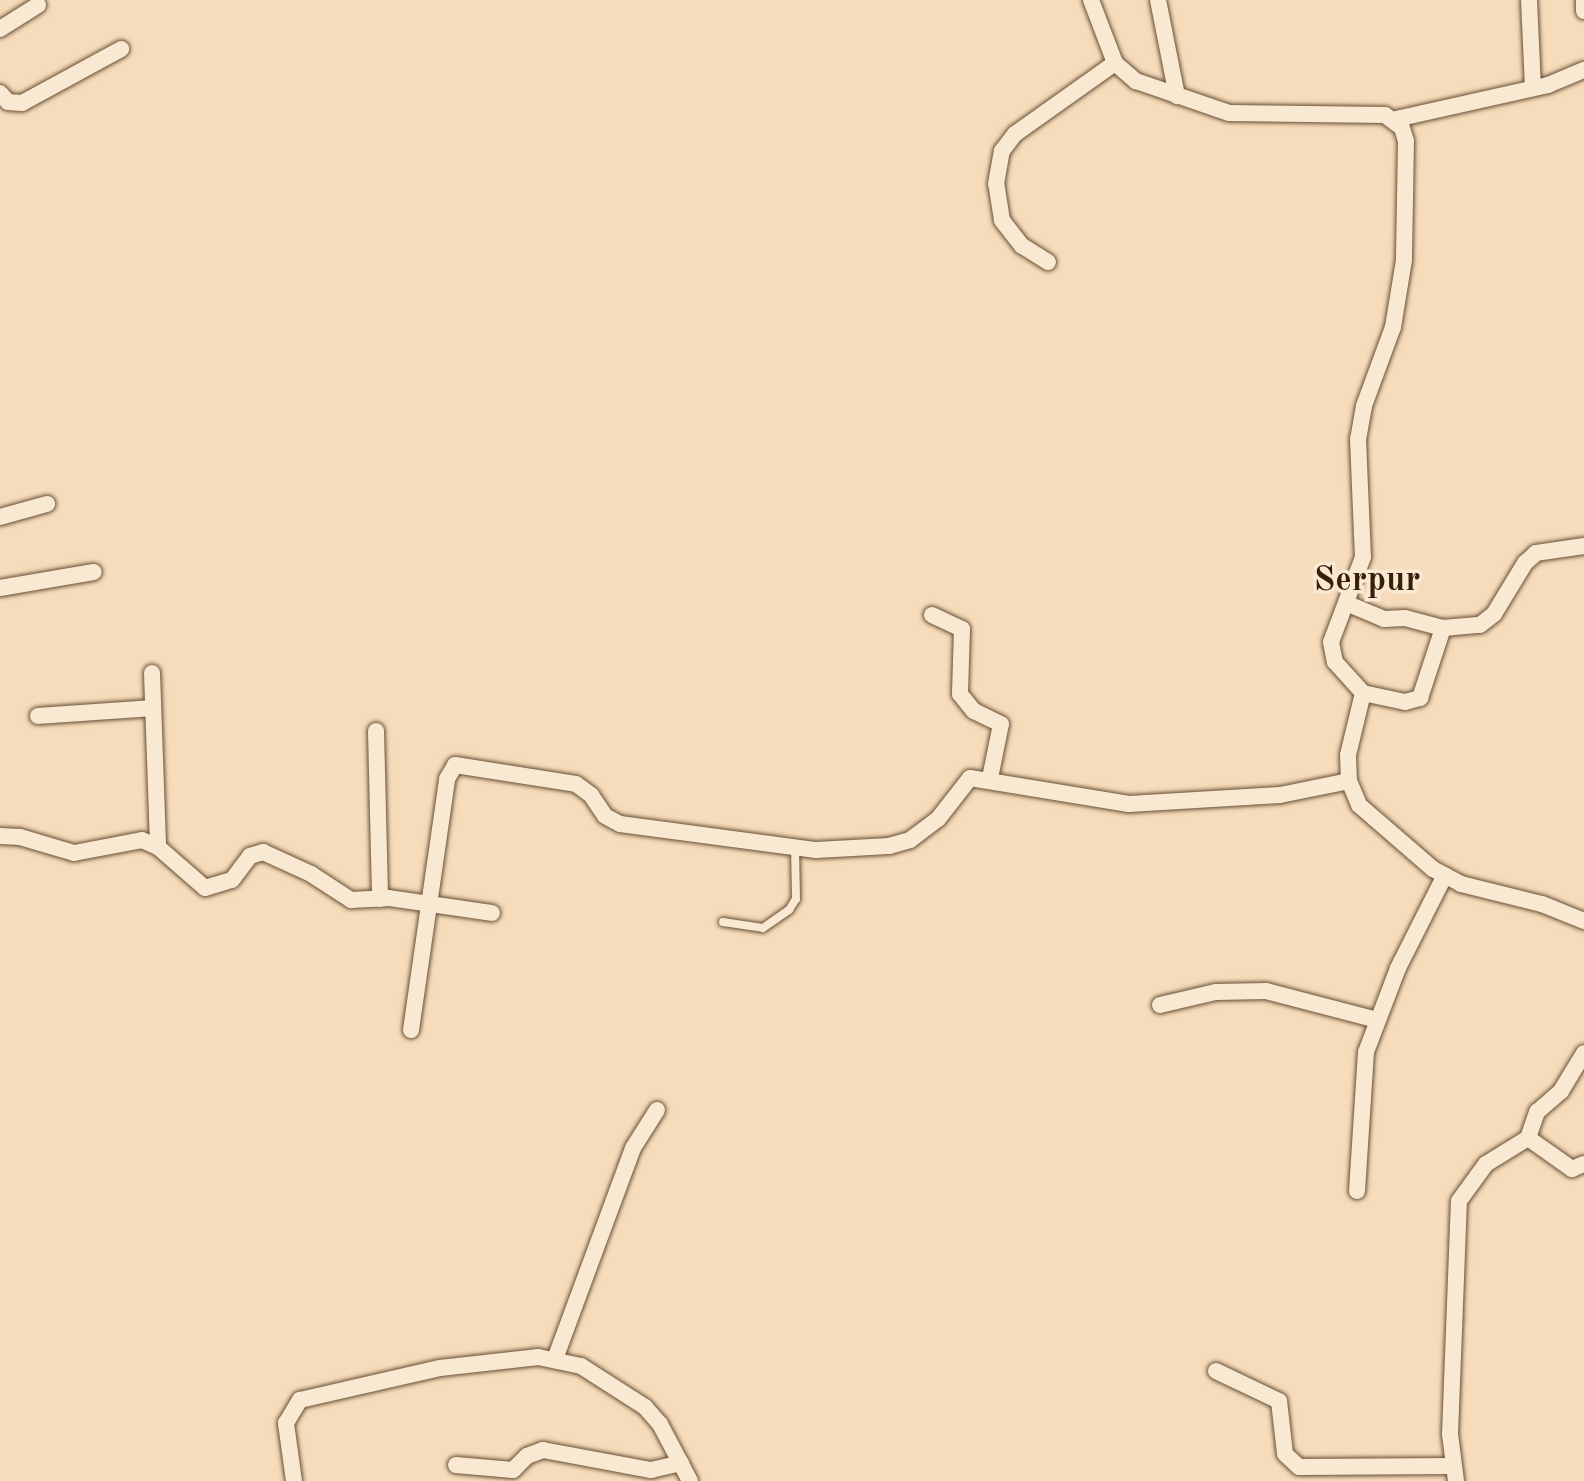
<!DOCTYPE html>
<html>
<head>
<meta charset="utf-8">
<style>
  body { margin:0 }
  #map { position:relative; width:1584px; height:1481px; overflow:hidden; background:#f6dcba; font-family:"Old Standard TT",serif }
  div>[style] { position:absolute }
  .roads { filter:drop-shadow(0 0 2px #674f35) drop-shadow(0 0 2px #674f35) }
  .service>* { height:8px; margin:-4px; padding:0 4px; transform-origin:4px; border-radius:4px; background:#f9e8d2 }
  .minor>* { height:16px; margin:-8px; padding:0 8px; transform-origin:8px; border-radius:8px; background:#f9e8d2 }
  span { translate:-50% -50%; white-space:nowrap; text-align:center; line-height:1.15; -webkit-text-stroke:7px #f9e8d2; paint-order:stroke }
  .district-label { font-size:35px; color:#372009; font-weight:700 }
</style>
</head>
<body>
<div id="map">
  <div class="roads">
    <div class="service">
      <i style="left:723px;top:922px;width:40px;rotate:8.5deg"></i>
      <i style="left:763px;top:928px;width:32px;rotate:-35deg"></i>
      <i style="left:789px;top:910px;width:13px;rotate:-58deg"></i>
      <i style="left:796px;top:899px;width:51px;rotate:-91.1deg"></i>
    </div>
    <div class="minor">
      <i style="left:1091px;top:0;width:67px;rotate:69.1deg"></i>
      <i style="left:1115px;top:63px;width:28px;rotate:41deg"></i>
      <i style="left:1136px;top:81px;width:98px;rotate:19deg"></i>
      <i style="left:1229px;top:113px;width:156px;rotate:0.7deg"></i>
      <i style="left:1385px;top:115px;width:21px;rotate:37deg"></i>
      <i style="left:1402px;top:128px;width:14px;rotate:73deg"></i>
      <i style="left:1406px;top:141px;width:119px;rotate:91deg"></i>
      <i style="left:1404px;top:260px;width:68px;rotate:99.3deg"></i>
      <i style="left:1393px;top:327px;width:84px;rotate:110.2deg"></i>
      <i style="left:1364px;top:406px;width:34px;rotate:100deg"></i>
      <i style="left:1358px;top:439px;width:118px;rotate:87.6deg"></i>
      <i style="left:1363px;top:557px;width:91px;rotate:110.6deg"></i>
      <i style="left:1331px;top:642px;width:20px;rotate:79deg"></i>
      <i style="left:1335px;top:662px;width:42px;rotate:47.9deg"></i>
      <i style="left:1363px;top:693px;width:64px;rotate:103.6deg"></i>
      <i style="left:1348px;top:755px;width:26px;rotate:88deg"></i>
      <i style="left:1349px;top:781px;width:26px;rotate:67deg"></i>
      <i style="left:1359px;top:805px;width:98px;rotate:40.9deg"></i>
      <i style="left:1433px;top:869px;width:32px;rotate:28deg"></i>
      <i style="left:1461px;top:884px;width:83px;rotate:13.9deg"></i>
      <i style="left:1542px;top:904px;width:45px;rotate:22deg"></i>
      <i style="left:1158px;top:0;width:98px;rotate:78.8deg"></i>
      <i style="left:1529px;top:0;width:88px;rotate:87.4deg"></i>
      <i style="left:1584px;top:0;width:11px;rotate:90deg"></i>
      <i style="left:0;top:29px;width:45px;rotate:-32.3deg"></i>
      <i style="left:0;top:93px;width:12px;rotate:48deg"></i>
      <i style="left:8px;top:102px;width:14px;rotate:4deg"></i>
      <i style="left:22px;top:103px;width:113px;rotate:-28.6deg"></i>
      <i style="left:1396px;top:119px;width:156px;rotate:-12.6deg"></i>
      <i style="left:1548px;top:85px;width:39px;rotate:-23deg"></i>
      <i style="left:1048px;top:262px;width:31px;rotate:-148deg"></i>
      <i style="left:1022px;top:246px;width:33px;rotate:-128deg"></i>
      <i style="left:1002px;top:220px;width:36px;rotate:-99deg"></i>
      <i style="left:996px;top:184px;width:34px;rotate:-80deg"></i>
      <i style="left:1002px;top:151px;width:21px;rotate:-53deg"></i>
      <i style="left:1015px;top:134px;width:123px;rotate:-35.4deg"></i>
      <i style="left:0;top:517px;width:49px;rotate:-15.5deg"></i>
      <i style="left:0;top:588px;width:95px;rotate:-9.7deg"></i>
      <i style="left:1346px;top:603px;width:41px;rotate:22.8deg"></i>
      <i style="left:1384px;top:619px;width:21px;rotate:-3deg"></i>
      <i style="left:1405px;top:618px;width:39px;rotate:15deg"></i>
      <i style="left:1443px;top:628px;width:37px;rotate:-5deg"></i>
      <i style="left:1480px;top:625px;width:18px;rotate:-38deg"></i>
      <i style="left:1494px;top:614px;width:60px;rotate:-58.7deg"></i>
      <i style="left:1525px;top:563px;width:15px;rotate:-42deg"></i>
      <i style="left:1536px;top:553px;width:49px;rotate:-8.3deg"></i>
      <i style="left:932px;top:615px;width:33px;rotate:25deg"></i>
      <i style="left:962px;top:629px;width:65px;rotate:91.8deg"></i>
      <i style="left:960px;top:694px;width:22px;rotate:51deg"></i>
      <i style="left:974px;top:711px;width:30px;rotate:26deg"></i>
      <i style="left:1001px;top:724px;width:55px;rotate:101.5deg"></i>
      <i style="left:152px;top:673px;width:174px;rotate:88deg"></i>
      <i style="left:1363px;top:693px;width:43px;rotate:12.1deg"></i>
      <i style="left:1405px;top:702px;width:16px;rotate:-15deg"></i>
      <i style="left:1420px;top:698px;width:74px;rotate:-71.8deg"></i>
      <i style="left:38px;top:716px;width:115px;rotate:-4deg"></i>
      <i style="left:376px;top:731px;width:168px;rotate:88.6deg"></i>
      <i style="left:0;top:836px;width:20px;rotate:3deg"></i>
      <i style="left:20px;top:837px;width:56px;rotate:16.5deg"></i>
      <i style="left:74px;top:853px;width:69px;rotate:-10.8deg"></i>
      <i style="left:142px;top:840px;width:17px;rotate:24deg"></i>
      <i style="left:158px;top:847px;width:62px;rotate:41.1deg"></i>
      <i style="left:205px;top:888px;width:28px;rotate:-17deg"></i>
      <i style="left:232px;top:880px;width:30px;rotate:-53deg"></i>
      <i style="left:250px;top:856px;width:14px;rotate:-17deg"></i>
      <i style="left:263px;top:852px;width:53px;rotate:24.6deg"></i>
      <i style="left:311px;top:874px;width:48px;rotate:33deg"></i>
      <i style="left:351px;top:900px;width:38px;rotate:-3deg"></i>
      <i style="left:389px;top:898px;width:104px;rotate:8.3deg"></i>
      <i style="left:1160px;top:1005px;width:57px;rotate:-13.1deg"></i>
      <i style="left:1216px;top:992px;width:50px;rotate:-1.1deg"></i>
      <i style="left:1266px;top:991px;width:115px;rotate:14.6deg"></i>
      <i style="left:411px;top:1030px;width:254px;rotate:-81.8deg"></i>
      <i style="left:447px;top:779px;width:16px;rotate:-60deg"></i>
      <i style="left:455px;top:765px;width:122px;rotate:8.9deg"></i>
      <i style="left:576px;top:784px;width:19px;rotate:36deg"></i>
      <i style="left:591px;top:795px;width:25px;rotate:56deg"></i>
      <i style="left:605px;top:816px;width:17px;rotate:28deg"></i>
      <i style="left:620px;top:824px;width:198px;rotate:7.6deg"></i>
      <i style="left:816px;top:850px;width:73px;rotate:-3.1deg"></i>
      <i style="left:889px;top:846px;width:22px;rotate:-16deg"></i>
      <i style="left:910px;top:840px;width:35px;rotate:-37deg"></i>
      <i style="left:938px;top:819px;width:52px;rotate:-52deg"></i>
      <i style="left:970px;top:778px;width:161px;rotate:9.3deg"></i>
      <i style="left:1129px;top:804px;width:151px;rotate:-3.4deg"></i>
      <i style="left:1280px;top:795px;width:70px;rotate:-11.5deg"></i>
      <i style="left:1528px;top:1138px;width:54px;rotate:35.2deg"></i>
      <i style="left:1572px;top:1169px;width:13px;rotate:-23deg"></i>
      <i style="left:1357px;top:1191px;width:139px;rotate:-86.3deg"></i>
      <i style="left:1366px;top:1052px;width:90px;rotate:-69.1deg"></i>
      <i style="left:1398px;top:968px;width:104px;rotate:-63.2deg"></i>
      <i style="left:555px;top:1359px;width:225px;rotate:-69.7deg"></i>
      <i style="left:633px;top:1148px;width:45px;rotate:-57.7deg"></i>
      <i style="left:1216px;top:1371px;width:70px;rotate:25.5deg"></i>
      <i style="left:1279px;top:1401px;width:53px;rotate:83.5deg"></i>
      <i style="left:1285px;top:1454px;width:19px;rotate:43deg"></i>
      <i style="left:1299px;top:1467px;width:153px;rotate:-0.4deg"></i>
      <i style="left:456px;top:1465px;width:57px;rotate:5deg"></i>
      <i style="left:513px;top:1470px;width:20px;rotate:-45deg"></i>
      <i style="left:527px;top:1456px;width:17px;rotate:-21deg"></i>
      <i style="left:543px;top:1450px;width:110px;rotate:10.5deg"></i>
      <i style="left:651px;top:1470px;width:31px;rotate:-13deg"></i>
      <i style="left:294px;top:1481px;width:59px;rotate:-97.9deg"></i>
      <i style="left:286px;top:1423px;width:27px;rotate:-59deg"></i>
      <i style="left:300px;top:1400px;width:144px;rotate:-12.9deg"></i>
      <i style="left:440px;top:1368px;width:99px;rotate:-6.4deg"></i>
      <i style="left:538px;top:1357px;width:44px;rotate:11.8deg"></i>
      <i style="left:581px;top:1366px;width:76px;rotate:32.6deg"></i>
      <i style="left:645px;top:1407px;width:23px;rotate:49deg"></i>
      <i style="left:660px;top:1424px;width:64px;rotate:62.2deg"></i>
      <i style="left:1456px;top:1481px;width:47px;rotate:-97.3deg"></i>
      <i style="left:1450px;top:1434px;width:233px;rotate:-87.8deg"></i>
      <i style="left:1459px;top:1201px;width:46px;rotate:-53.9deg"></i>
      <i style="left:1486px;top:1164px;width:49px;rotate:-31.8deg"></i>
      <i style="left:1528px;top:1138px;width:28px;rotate:-71deg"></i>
      <i style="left:1537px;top:1112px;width:32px;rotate:-41deg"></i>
      <i style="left:1561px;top:1091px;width:44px;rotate:-58.8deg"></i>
    </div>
  </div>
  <div class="district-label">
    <span style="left:1367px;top:581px">Serpur</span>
  </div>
</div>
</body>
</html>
